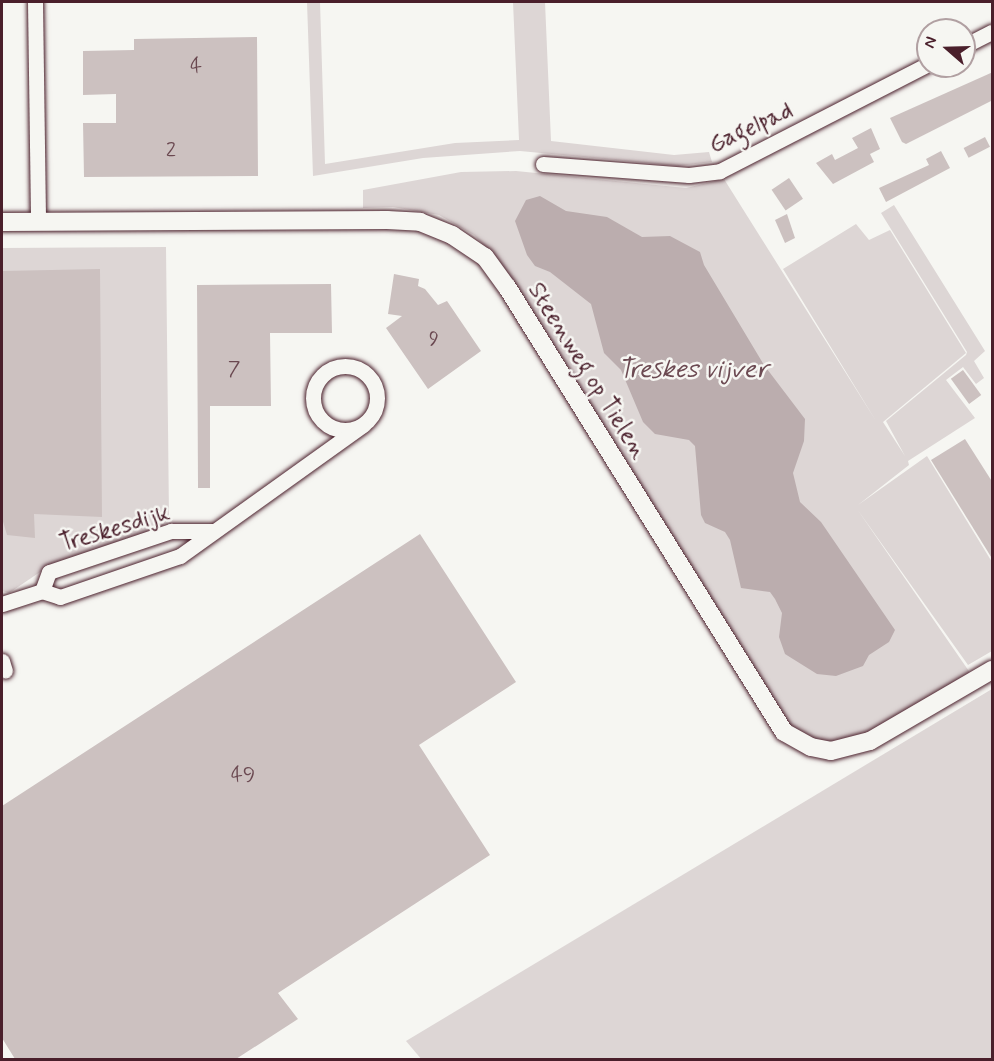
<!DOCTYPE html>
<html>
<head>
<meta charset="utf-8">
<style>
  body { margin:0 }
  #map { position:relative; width:994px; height:1061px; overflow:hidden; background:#f6f6f2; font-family:Mynerve,sans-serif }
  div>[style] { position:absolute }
  .green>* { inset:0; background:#ddd6d5 }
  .water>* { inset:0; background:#bbadae }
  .building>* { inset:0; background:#ccc1c0; transform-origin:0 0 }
  .roads { filter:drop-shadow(0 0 2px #4a1f2b) drop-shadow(0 0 2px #4a1f2b) }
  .minor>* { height:15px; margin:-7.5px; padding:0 7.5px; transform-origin:7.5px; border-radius:7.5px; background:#f6f6f2 }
  .minor>.ring { margin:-7.5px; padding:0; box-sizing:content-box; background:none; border:15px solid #f6f6f2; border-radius:50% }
  .tertiary>* { height:18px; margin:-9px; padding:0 9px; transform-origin:9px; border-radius:9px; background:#f6f6f2 }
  span { translate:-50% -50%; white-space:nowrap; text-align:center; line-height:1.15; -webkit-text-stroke:5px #f6f6f2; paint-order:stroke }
  .number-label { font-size:21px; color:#6a4850 }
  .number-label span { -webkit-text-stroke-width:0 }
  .street-label { font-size:24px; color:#4a1f2b }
  .water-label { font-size:26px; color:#6c4a52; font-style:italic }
  .frame { position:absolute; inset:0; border:3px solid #4a1f2b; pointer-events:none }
  .north { position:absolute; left:916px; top:18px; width:60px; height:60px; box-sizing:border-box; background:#f6f6f2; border:2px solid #b1a0a2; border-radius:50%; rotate:290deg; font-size:16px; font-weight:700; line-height:24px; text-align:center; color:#4a1f2b }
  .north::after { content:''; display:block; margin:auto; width:21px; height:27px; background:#4a1f2b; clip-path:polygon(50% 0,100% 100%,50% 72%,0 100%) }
</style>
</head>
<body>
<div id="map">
  <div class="green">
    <i style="clip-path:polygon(307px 2px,320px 2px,325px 164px,455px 143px,519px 140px,513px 2px,545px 2px,551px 141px,674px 155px,709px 152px,712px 162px,679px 166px,520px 151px,423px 158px,313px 176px)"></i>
    <i style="clip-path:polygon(516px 171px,686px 188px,724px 179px,876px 421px,783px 269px,856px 224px,869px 240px,890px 230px,966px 353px,883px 422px,905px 456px,886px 421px,966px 355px,967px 352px,881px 213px,894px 205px,985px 351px,974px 361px,984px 378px,976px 384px,963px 367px,946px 380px,975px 418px,908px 461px,909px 465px,858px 505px,927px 456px,992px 562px,992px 651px,968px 665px,857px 509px,973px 677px,830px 759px,803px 753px,791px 742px,499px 261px,474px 235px,439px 215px,393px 207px,363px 208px,363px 190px,461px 172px)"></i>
    <i style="clip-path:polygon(166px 247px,169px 517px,160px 530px,46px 568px,9px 593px,2px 591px,2px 248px)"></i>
    <i style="clip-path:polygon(992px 689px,992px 1059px,422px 1060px,406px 1041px)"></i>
  </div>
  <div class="water">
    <i style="clip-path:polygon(540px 196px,566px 211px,607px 217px,642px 237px,670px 236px,700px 252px,704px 265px,764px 365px,805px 419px,804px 441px,793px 473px,800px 502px,821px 522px,895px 630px,889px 642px,869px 655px,863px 666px,836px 676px,817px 674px,785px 654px,779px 637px,782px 613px,775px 599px,770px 592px,741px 588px,730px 540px,725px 532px,705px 523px,701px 515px,695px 446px,689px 440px,655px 434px,643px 422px,621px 370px,604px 353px,591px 304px,550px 272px,535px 266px,527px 255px,515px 221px,526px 200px)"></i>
  </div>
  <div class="building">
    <i style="clip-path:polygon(257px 37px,258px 176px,84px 177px,83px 123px,116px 123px,116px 94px,83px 95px,83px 51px,134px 50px,134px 39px)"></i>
    <i style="clip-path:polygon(993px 72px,993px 100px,906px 144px,902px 142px,890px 118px)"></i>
    <i style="clip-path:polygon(871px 128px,880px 149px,870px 154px,874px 162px,833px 184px,816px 163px,832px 154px,835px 160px,858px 148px,852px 138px)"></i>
    <i style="left:985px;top:137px;width:11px;height:24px;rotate:63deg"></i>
    <i style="clip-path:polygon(941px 151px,950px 168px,886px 202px,879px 188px,929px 165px,926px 159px)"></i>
    <i style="left:789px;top:178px;width:25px;height:21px;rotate:56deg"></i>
    <i style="clip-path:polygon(787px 214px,795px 238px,785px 243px,775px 220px)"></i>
    <i style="clip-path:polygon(100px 269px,102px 517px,34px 514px,35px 538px,7px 535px,2px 518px,2px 271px)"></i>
    <i style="clip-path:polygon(394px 274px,419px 279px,418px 286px,425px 289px,438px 305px,447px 301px,481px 351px,428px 389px,386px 328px,402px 316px,388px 314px)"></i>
    <i style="clip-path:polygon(331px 284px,332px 333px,270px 333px,271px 406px,210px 406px,210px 488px,198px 488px,197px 285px)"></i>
    <i style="left:963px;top:370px;width:31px;height:15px;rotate:54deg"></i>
    <i style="clip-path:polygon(965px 439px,993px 483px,993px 560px,931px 460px)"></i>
    <i style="clip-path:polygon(420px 534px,516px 682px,419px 745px,490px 855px,278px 993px,298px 1019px,236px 1059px,15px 1059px,2px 1038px,2px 806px)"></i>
  </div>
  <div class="roads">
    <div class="minor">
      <i style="left:35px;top:2px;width:220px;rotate:89.2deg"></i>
      <i style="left:964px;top:46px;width:31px;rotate:-27deg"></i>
      <i style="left:543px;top:164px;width:146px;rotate:4.3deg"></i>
      <i style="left:689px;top:175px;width:31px;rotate:-7deg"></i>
      <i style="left:720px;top:171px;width:234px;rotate:-27.2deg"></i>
      <i class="ring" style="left:313px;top:366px;width:49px;height:49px"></i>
      <i style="left:42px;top:591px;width:20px;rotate:-70deg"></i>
      <i style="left:49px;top:572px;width:129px;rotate:-18.6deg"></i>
      <i style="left:171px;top:531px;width:43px"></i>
      <i style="left:2px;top:604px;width:42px;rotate:-18deg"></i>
      <i style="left:42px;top:591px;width:19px;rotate:18deg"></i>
      <i style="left:60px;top:597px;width:127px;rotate:-18.9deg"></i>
      <i style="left:180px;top:556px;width:225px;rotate:-35.6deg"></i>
      <i style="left:2px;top:661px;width:10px;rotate:73deg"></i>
    </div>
    <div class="tertiary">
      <i style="left:2px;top:222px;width:385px;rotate:-0.3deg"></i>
      <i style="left:387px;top:220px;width:33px;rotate:3deg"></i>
      <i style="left:420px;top:222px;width:35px;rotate:22deg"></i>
      <i style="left:452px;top:235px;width:40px;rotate:34deg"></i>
      <i style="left:485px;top:257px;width:37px;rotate:54deg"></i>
      <i style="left:507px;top:287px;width:524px;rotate:58.1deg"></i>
      <i style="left:784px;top:732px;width:31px;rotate:29deg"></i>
      <i style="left:811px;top:747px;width:20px;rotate:11deg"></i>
      <i style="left:831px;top:751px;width:40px;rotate:-14.4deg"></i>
      <i style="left:870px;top:741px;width:141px;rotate:-30.2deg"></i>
    </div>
  </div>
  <div class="number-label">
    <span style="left:196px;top:66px">4</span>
    <span style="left:171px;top:150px">2</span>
    <span style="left:434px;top:339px">9</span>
    <span style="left:234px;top:369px">7</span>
    <span style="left:243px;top:775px">49</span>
  </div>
  <div class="street-label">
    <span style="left:751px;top:128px;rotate:-25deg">Gagelpad</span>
    <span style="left:587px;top:371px;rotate:58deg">Steenweg op Tielen</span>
    <span style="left:115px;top:529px;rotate:-16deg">Treskesdijk</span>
  </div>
  <div class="water-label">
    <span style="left:693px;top:371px">Treskes vijver</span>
  </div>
  <div class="frame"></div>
  <div class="north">N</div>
</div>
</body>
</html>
